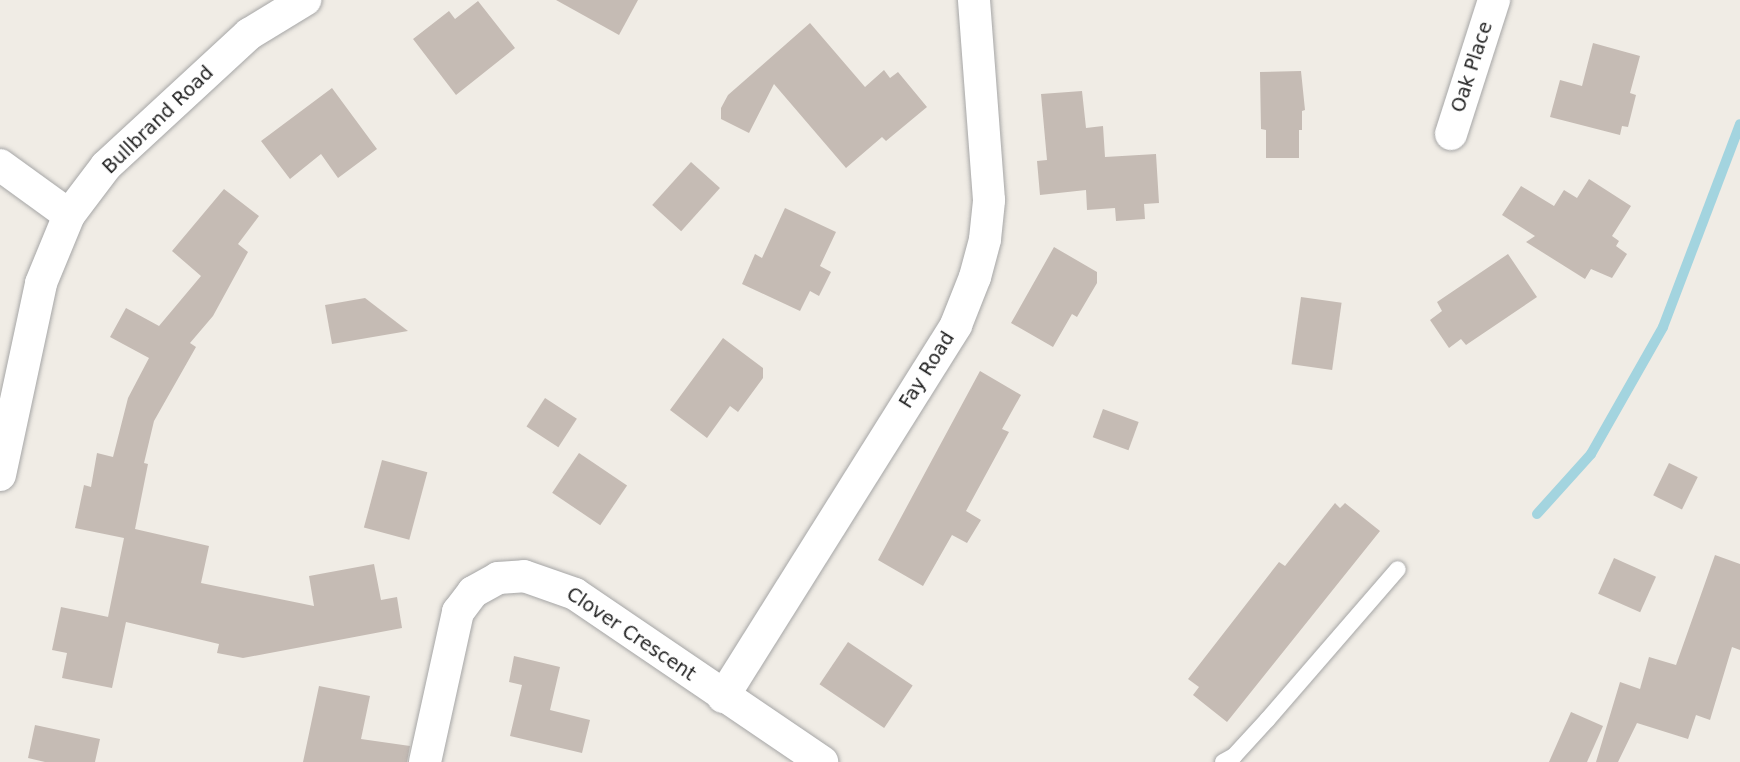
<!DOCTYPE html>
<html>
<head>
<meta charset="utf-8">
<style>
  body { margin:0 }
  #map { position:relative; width:1740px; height:762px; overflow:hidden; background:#f0ece5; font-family:"DejaVu Sans",sans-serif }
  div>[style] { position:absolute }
  .stream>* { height:10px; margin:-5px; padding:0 5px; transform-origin:5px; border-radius:5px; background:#a3d4df }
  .building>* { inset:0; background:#c5bbb4; transform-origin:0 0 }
  .roads { filter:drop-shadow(0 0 2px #a6a6a6) drop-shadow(0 0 2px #a6a6a6) }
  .lane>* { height:16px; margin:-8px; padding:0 8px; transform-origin:8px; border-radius:8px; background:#fff }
  .street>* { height:32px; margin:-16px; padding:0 16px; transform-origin:16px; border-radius:16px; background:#fff }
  span { translate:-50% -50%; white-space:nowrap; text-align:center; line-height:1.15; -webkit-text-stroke:5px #fff; paint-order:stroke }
  .street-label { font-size:19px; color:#1f1f1f }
</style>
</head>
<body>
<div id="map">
  <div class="stream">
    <i style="left:1537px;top:514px;width:81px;rotate:-48deg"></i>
    <i style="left:1591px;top:454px;width:146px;rotate:-60.4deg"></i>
    <i style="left:1663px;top:327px;width:217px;rotate:-69.2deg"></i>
  </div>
  <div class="building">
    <i style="clip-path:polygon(556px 0,638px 0,619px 35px)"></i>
    <i style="clip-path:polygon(478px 1px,515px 48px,456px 95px,413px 39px,449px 11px,455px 19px)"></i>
    <i style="clip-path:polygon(810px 23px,865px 87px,884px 70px,890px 78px,898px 72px,927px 107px,886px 141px,882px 137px,846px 168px,774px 84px,749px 133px,721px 119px,721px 108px,728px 95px)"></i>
    <i style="clip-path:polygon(1593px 43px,1640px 56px,1630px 93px,1636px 95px,1628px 127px,1622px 126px,1620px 135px,1550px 117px,1560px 80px,1582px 86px)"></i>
    <i style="clip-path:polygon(1301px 71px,1305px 110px,1302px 111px,1302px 130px,1299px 130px,1299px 158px,1266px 158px,1266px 130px,1261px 129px,1260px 72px)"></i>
    <i style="clip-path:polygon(332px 88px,377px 149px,338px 178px,321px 154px,290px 179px,261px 141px)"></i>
    <i style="clip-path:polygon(1082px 91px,1086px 128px,1103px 126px,1105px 157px,1156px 154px,1159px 203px,1144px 204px,1145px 219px,1116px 221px,1115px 208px,1087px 210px,1086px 190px,1040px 195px,1037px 161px,1047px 160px,1041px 94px)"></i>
    <i style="left:691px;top:162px;width:39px;height:58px;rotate:42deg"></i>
    <i style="clip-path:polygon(1589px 179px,1631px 206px,1612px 236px,1619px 241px,1616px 246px,1627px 254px,1612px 278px,1591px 269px,1585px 279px,1526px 242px,1535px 236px,1502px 215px,1521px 186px,1554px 206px,1564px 190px,1577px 198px)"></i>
    <i style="clip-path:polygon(224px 189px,259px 216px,238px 244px,248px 252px,213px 316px,190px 343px,196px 347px,154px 421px,144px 463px,148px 464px,135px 529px,209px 546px,201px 583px,314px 606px,309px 576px,374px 564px,381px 600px,397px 597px,402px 628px,243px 658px,217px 653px,219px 644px,126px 622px,112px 688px,62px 678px,67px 653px,52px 650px,61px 607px,113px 618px,108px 617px,124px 538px,75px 528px,84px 485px,91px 487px,97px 453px,113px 457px,128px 398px,149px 358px,110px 337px,126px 308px,159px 326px,201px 276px,172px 251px)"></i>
    <i style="clip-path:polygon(785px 208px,836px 232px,820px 266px,831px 272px,819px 296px,810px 291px,800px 311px,742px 284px,755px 254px,762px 258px)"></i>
    <i style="clip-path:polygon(1054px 247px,1097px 272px,1097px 283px,1077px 317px,1072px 314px,1053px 347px,1011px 323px)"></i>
    <i style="clip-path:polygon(1508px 254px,1537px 297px,1466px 345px,1461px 339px,1449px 348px,1430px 320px,1442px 311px,1437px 302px)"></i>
    <i style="left:1301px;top:297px;width:41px;height:68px;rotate:8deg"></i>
    <i style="clip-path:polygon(365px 298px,408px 331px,332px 344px,325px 305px)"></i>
    <i style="clip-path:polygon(723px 338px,763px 368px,763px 378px,738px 412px,730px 406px,707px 438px,670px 410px)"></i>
    <i style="clip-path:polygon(980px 371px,1021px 395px,1002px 429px,1009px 432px,966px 511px,981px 520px,967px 543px,952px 535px,923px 586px,878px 560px)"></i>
    <i style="left:545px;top:398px;width:38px;height:34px;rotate:33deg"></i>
    <i style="left:1103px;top:409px;width:38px;height:30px;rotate:20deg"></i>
    <i style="left:579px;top:453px;width:58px;height:48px;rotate:34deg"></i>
    <i style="left:382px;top:460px;width:47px;height:70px;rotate:15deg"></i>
    <i style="left:1669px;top:463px;width:32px;height:36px;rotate:26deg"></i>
    <i style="clip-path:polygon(1335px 503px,1340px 508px,1345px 503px,1380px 531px,1227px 722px,1193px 695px,1199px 687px,1188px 679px,1279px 562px,1285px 566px)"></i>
    <i style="clip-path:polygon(1715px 555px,1740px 564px,1740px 650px,1732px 647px,1710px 720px,1696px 715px,1688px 739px,1637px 723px,1618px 762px,1596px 762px,1620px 682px,1640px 689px,1649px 657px,1676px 665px)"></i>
    <i style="left:1614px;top:558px;width:46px;height:39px;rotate:24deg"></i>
    <i style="left:848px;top:642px;width:78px;height:51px;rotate:34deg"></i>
    <i style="clip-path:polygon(514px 656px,560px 667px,550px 710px,590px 720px,582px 753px,510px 736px,522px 685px,509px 682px)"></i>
    <i style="clip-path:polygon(319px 686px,370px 696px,361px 739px,410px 746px,407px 762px,303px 762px)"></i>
    <i style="clip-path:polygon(1571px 712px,1603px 726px,1587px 762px,1549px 762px)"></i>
    <i style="clip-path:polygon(35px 725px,100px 739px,95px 762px,45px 762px,28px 758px)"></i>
  </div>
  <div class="roads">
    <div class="lane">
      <i style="left:1223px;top:762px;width:13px;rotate:-29deg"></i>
      <i style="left:1234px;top:756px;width:50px;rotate:-47.4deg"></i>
      <i style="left:1268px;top:719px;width:198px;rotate:-49.1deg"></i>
    </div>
    <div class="street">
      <i style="left:1451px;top:134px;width:141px;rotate:-72.2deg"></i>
      <i style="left:0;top:165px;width:85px;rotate:35.9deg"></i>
      <i style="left:0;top:475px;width:196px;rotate:-77.9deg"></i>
      <i style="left:41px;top:283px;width:74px;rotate:-67.6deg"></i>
      <i style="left:69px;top:215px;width:61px;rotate:-52.9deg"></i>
      <i style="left:106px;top:166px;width:195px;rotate:-42.7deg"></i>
      <i style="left:249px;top:34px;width:66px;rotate:-31.3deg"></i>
      <i style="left:723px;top:697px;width:439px;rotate:-57.9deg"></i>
      <i style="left:956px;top:325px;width:52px;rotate:-68.4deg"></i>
      <i style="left:975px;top:277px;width:39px;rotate:-75deg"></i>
      <i style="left:985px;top:239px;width:39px;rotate:-84deg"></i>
      <i style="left:989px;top:200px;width:201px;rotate:-94.3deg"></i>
      <i style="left:425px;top:762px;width:154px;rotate:-77.6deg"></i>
      <i style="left:458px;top:612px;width:25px;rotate:-53deg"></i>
      <i style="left:473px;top:592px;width:29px;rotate:-29deg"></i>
      <i style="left:498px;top:578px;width:26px;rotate:-4deg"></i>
      <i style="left:524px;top:576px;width:54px;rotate:19.4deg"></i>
      <i style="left:575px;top:594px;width:299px;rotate:34.2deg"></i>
    </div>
  </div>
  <div class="street-label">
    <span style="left:1472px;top:67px;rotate:-72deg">Oak Place</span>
    <span style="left:158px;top:120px;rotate:-44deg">Bullbrand Road</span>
    <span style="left:927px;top:370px;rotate:-58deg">Fay Road</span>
    <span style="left:631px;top:634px;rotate:34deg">Clover Crescent</span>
  </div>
</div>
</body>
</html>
